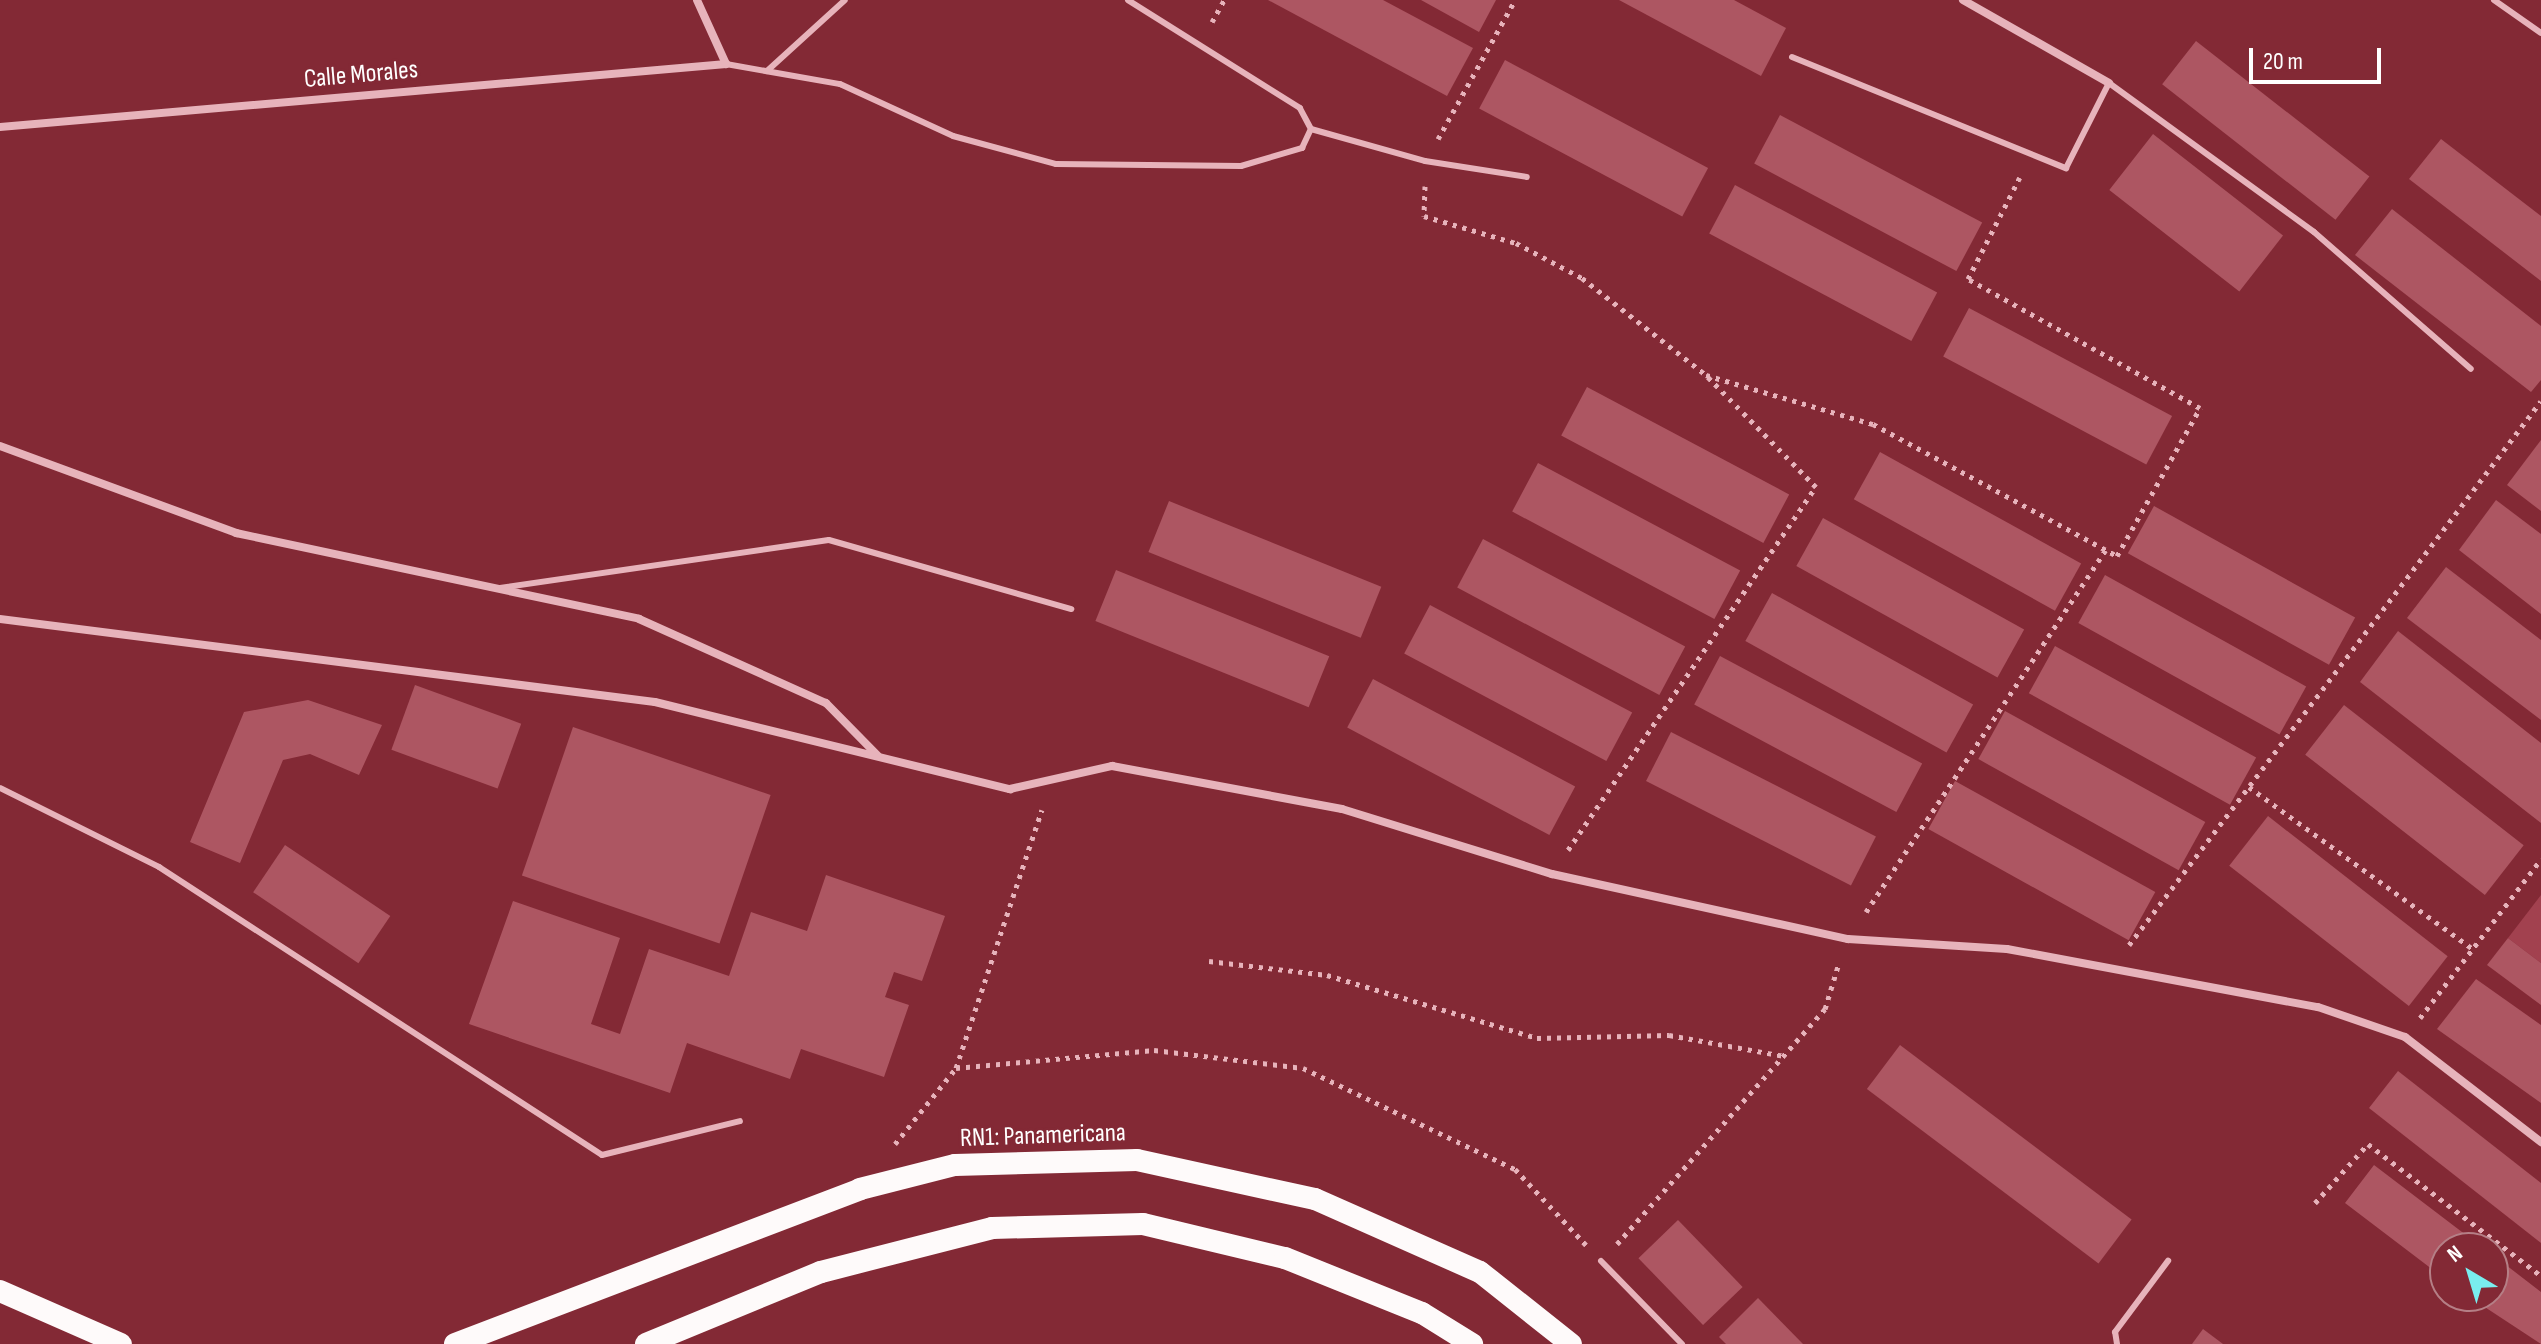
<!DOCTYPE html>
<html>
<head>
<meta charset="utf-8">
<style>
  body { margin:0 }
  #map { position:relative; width:2541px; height:1344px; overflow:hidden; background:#832935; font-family:"Sofia Sans Condensed",sans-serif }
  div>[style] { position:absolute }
  .green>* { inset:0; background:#a2414f }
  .building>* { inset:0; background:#ad5662; transform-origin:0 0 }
  .path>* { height:5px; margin-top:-2.5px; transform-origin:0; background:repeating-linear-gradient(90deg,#e7b3bb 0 4px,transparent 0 10px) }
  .service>* { height:6px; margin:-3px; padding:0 3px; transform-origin:3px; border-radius:3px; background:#e7b3bb }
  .minor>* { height:8px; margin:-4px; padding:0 4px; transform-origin:4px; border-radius:4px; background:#e7b3bb }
  .trunk>* { height:22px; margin:-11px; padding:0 11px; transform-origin:11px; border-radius:11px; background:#fefafa }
  span { translate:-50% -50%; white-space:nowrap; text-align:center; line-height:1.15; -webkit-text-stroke:6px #832935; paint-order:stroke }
  .street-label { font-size:26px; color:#fff }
  .north { position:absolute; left:2429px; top:1232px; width:80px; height:80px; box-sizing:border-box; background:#832935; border:2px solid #b57f86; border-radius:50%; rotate:322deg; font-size:22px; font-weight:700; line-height:32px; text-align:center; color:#fff }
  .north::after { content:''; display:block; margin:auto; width:28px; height:36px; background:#79edee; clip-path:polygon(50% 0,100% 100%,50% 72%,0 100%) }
  .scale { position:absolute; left:2249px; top:48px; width:132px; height:36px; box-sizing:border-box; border:4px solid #fff; border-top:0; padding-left:10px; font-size:24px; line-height:28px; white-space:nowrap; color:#fff; -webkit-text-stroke:6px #832935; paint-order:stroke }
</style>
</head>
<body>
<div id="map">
  <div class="green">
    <i style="clip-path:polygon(2541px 895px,2541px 963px,2508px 938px)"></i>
  </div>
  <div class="building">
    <i style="clip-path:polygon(1268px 0,1383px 0,1473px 48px,1447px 96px)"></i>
    <i style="clip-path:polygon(1421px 0,1496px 0,1479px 32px)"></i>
    <i style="clip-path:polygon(1619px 0,1734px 0,1786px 28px,1761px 76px)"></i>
    <i style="left:2196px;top:41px;width:220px;height:55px;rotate:38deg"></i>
    <i style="left:1505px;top:60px;width:230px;height:55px;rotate:28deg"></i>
    <i style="left:1780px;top:115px;width:229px;height:55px;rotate:28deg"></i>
    <i style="left:2153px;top:134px;width:165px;height:71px;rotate:38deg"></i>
    <i style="clip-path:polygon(2441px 139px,2541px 216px,2541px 281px,2409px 179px)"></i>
    <i style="left:1735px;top:185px;width:229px;height:55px;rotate:28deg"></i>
    <i style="clip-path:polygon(2392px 209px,2541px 326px,2541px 380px,2531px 392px,2355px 255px)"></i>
    <i style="left:1969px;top:308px;width:230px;height:55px;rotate:28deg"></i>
    <i style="left:1587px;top:387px;width:229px;height:55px;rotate:28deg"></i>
    <i style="clip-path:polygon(2541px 440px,2541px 511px,2507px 485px)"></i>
    <i style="left:1880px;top:452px;width:230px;height:54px;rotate:29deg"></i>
    <i style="left:1538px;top:463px;width:229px;height:55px;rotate:28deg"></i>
    <i style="clip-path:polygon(2496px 500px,2541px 534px,2541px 614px,2459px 550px)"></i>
    <i style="left:1169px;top:501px;width:229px;height:55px;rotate:22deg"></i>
    <i style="left:2154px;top:506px;width:230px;height:54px;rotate:29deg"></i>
    <i style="left:1823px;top:518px;width:230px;height:55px;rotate:29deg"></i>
    <i style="left:1483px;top:539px;width:229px;height:55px;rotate:28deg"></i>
    <i style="clip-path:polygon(2446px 567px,2541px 640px,2541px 720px,2407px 618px)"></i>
    <i style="left:1116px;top:570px;width:230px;height:55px;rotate:22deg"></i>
    <i style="left:2105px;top:575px;width:230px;height:55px;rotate:29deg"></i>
    <i style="left:1772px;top:593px;width:230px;height:55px;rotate:29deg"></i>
    <i style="left:1430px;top:605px;width:229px;height:55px;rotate:28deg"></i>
    <i style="clip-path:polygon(2398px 631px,2541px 743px,2541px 823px,2360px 682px)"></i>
    <i style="left:2055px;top:646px;width:230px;height:54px;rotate:29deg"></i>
    <i style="left:1720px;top:656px;width:229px;height:55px;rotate:28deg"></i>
    <i style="left:1373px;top:679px;width:229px;height:55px;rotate:28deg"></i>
    <i style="left:415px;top:685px;width:113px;height:69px;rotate:20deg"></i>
    <i style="clip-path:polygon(308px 700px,382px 725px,359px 775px,310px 754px,283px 760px,240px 863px,190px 842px,244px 712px)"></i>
    <i style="left:2344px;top:705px;width:228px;height:63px;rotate:38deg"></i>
    <i style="left:2005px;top:711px;width:229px;height:55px;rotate:29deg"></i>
    <i style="left:573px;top:727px;width:209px;height:157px;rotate:19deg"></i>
    <i style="left:1671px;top:732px;width:230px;height:55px;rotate:27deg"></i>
    <i style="left:1955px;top:781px;width:229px;height:55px;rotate:29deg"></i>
    <i style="left:2268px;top:816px;width:228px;height:63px;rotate:38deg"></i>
    <i style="left:285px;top:845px;width:127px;height:57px;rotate:34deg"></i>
    <i style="clip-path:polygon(826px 875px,945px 916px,922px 981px,894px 972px,885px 997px,909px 1005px,884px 1077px,801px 1049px,790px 1079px,687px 1043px,670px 1093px,469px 1024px,513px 901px,620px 938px,591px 1024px,620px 1034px,649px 949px,729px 976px,751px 912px,807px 931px)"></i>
    <i style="clip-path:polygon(2508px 938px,2541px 963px,2541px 1005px,2487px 965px)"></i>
    <i style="clip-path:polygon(2476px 979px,2541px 1025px,2541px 1103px,2437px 1029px)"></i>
    <i style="left:1900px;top:1045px;width:290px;height:55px;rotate:37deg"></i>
    <i style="clip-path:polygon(2398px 1071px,2541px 1183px,2541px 1243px,2369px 1108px)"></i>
    <i style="clip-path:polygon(2374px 1165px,2483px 1248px,2445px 1248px,2445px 1279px,2345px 1203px)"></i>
    <i style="left:1678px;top:1220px;width:93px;height:55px;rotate:46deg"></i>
    <i style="clip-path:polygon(2493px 1255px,2541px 1292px,2541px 1344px,2468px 1296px,2493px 1296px)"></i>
    <i style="clip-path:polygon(1758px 1298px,1803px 1344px,1726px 1344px,1719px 1337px)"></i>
    <i style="clip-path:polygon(2203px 1329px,2223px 1344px,2192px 1344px)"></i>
  </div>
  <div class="path">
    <i style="left:1212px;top:22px;width:25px;rotate:-61deg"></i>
    <i style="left:1438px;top:139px;width:159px;rotate:-61deg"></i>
    <i style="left:1425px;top:186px;width:30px;rotate:92deg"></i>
    <i style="left:1424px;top:216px;width:96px;rotate:16.4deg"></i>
    <i style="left:1516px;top:243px;width:75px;rotate:27.9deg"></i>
    <i style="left:1582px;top:278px;width:157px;rotate:38deg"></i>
    <i style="left:2249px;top:787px;width:276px;rotate:35.9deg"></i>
    <i style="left:1568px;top:850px;width:440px;rotate:-55.7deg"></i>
    <i style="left:1816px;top:487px;width:157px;rotate:-134.5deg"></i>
    <i style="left:1706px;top:375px;width:174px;rotate:16.4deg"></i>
    <i style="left:1873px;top:424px;width:277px;rotate:28.4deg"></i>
    <i style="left:2117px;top:556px;width:170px;rotate:-60.7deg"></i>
    <i style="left:2200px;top:408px;width:265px;rotate:-150.9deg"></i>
    <i style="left:1968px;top:279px;width:114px;rotate:-63deg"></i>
    <i style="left:1866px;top:912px;width:434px;rotate:-56.5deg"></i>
    <i style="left:2129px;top:945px;width:682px;rotate:-52.86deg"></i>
    <i style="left:1209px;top:961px;width:119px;rotate:6.8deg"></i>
    <i style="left:1327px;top:975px;width:219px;rotate:16.7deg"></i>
    <i style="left:1537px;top:1038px;width:132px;rotate:-1.3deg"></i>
    <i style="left:1669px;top:1035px;width:117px;rotate:10.3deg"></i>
    <i style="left:2420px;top:1018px;width:200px;rotate:-52.7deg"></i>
    <i style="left:956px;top:1068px;width:199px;rotate:-5.2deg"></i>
    <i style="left:1154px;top:1050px;width:150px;rotate:6.9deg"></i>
    <i style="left:1303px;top:1068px;width:235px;rotate:25.5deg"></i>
    <i style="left:1515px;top:1169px;width:104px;rotate:46.9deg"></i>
    <i style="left:895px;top:1144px;width:97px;rotate:-51.2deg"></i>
    <i style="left:956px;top:1068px;width:272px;rotate:-71.6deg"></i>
    <i style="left:2315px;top:1203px;width:79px;rotate:-48.1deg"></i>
    <i style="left:2368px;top:1144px;width:218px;rotate:37.3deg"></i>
    <i style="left:1617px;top:1244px;width:314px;rotate:-48.5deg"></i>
    <i style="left:1825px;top:1009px;width:48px;rotate:-73.1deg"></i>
  </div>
  <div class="service">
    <i style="left:2494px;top:0;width:57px;rotate:35.1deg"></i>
    <i style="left:1792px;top:57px;width:296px;rotate:22.1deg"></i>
    <i style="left:2066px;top:168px;width:95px;rotate:-63.2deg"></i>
    <i style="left:2109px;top:83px;width:253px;rotate:36deg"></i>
    <i style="left:2314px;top:232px;width:208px;rotate:41.1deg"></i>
    <i style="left:726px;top:64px;width:116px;rotate:10deg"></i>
    <i style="left:840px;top:84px;width:124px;rotate:24.7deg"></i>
    <i style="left:953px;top:136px;width:107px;rotate:15.2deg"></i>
    <i style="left:1056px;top:164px;width:185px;rotate:0.6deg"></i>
    <i style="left:1241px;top:166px;width:64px;rotate:-16.4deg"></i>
    <i style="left:1302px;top:148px;width:21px;rotate:-65deg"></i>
    <i style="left:1311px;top:129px;width:24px;rotate:-118deg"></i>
    <i style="left:1300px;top:108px;width:203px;rotate:-147.9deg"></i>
    <i style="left:767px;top:71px;width:105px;rotate:-42.3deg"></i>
    <i style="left:1311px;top:129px;width:118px;rotate:15.7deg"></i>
    <i style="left:1425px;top:161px;width:103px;rotate:8.9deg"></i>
    <i style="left:500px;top:588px;width:332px;rotate:-8.3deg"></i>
    <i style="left:829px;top:540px;width:252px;rotate:15.9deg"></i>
    <i style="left:0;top:788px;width:178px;rotate:26.4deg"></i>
    <i style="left:159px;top:867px;width:528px;rotate:33.03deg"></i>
    <i style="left:602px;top:1155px;width:142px;rotate:-13.8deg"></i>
    <i style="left:1601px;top:1261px;width:116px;rotate:45.7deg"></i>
    <i style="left:2117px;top:1344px;width:12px;rotate:-99deg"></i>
    <i style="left:2115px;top:1332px;width:89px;rotate:-53.3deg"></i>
  </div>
  <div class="minor">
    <i style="left:1963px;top:0;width:168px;rotate:29.6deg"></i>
    <i style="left:0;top:127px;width:729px;rotate:-4.96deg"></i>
    <i style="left:726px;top:64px;width:70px;rotate:-114.4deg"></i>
    <i style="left:0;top:446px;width:252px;rotate:20.2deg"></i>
    <i style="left:236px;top:533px;width:412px;rotate:12deg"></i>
    <i style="left:639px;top:619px;width:205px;rotate:24.2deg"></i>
    <i style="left:826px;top:703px;width:74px;rotate:45.5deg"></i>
    <i style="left:0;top:619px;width:660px;rotate:7.22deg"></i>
    <i style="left:655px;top:702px;width:366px;rotate:13.8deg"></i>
    <i style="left:1010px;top:789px;width:105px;rotate:-12.7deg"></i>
    <i style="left:1112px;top:766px;width:234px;rotate:10.6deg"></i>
    <i style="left:1342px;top:809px;width:220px;rotate:17.2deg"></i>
    <i style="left:1552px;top:874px;width:303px;rotate:12.4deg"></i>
    <i style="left:1848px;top:939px;width:159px;rotate:3.6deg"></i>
    <i style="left:2007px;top:949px;width:316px;rotate:10.6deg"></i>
    <i style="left:2318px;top:1007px;width:92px;rotate:19deg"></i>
    <i style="left:2405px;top:1037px;width:172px;rotate:37.7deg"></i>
  </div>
  <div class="trunk">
    <i style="left:0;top:1291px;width:132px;rotate:23.7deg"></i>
    <i style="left:455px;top:1344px;width:434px;rotate:-20.9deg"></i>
    <i style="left:860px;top:1189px;width:98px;rotate:-14.2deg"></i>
    <i style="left:955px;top:1165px;width:182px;rotate:-1.6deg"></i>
    <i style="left:1137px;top:1160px;width:182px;rotate:12.4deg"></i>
    <i style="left:1315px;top:1199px;width:180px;rotate:23.9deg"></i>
    <i style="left:1480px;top:1272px;width:116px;rotate:38.4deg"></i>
    <i style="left:646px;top:1344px;width:189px;rotate:-22.4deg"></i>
    <i style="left:821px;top:1272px;width:177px;rotate:-14.4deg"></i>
    <i style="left:992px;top:1228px;width:151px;rotate:-1.5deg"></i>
    <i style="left:1143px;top:1224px;width:146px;rotate:13.5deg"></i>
    <i style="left:1285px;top:1258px;width:148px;rotate:21.9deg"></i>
    <i style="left:1422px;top:1313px;width:59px;rotate:31.8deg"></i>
  </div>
  <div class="street-label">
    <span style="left:361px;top:75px;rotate:-5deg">Calle Morales</span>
    <span style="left:1043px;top:1136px;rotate:-2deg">RN1: Panamericana</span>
  </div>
  <div class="north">N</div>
  <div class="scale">20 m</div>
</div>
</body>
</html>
